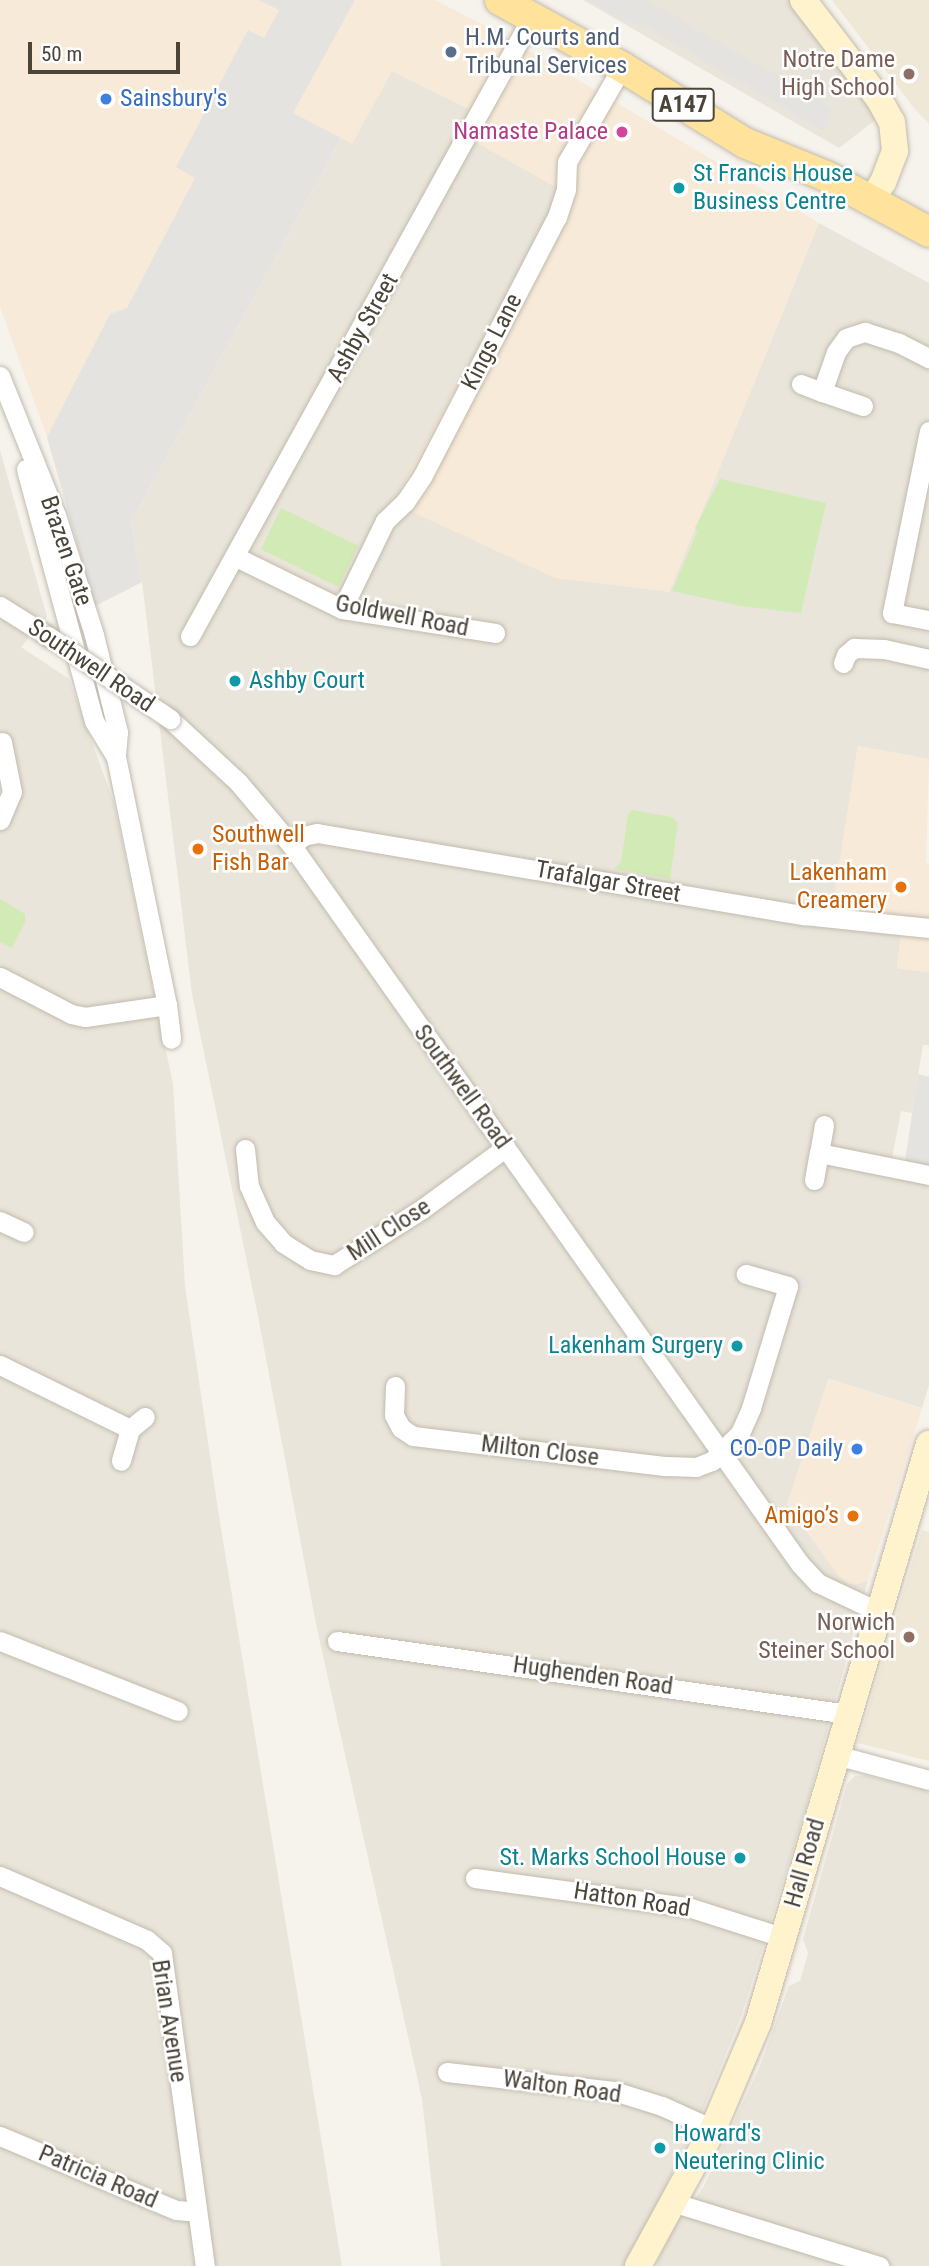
<!DOCTYPE html>
<html>
<head>
<meta charset="utf-8">
<style>
  body { margin:0 }
  #map { position:relative; width:929px; height:2266px; overflow:hidden; background:#f6f3ec; font-family:"Roboto Condensed",sans-serif }
  div>[style] { position:absolute }
  .residential>* { inset:0; background:#eae5da }
  .commercial>* { inset:0; background:#f7ead8 }
  .education>* { inset:0; background:#efe8d6 }
  .green>* { inset:0; background:#d2eab5; transform-origin:0 0 }
  .parking>* { inset:0; background:#e5e3e0 }
  .roads { filter:drop-shadow(0 0 2px #c2bbae) drop-shadow(0 0 2px #c2bbae) }
  .street>* { height:19px; margin:-9.5px; padding:0 9.5px; transform-origin:9.5px; border-radius:9.5px; background:#fff }
  .secondary>* { height:26px; margin:-13px; padding:0 13px; transform-origin:13px; border-radius:13px; background:#fff3cd }
  .primary>* { height:30px; margin:-15px; padding:0 15px; transform-origin:15px; border-radius:15px; background:#ffe39c }
  .bridges { filter:drop-shadow(0 0 2px #c2bbae) drop-shadow(0 0 2px #c2bbae) }
  .street-bridge>* { height:19px; margin:-9.5px; padding:0 9.5px; transform-origin:9.5px; border-radius:9.5px; background:#fff }
  .dots>* { width:19px; height:19px; translate:-50% -50%; box-sizing:border-box; border:4px solid #fff; border-radius:50% }
  span { translate:-50% -50%; white-space:nowrap; text-align:center; line-height:1.15; -webkit-text-stroke:5px #fff; paint-order:stroke }
  .shield-label span { padding:2px 5px; background:#fff; border:2px solid; border-radius:5px; -webkit-text-stroke-width:0 }
  .shield-label { font-size:23px; color:#4b4439; font-weight:700 }
  .service-label { font-size:24px; color:#4e5e75 }
  .left { translate:0 -50%; text-align:left }
  .education-label { font-size:24px; color:#785e54 }
  .right { translate:-100% -50%; text-align:right }
  .shop-label { font-size:24px; color:#366cbe }
  .hotel-label { font-size:24px; color:#b23c85 }
  .culture-label { font-size:24px; color:#0d838f }
  .street-label { font-size:24px; color:#4b4439 }
  .food-label { font-size:24px; color:#c56008 }
  .scale { position:absolute; left:28px; top:42px; width:152px; height:32px; box-sizing:border-box; border:4px solid #4b4439; border-top:0; padding-left:9px; font-size:21px; line-height:24px; white-space:nowrap; color:#4b4439; -webkit-text-stroke:5px #fff; paint-order:stroke }
</style>
</head>
<body>
<div id="map">
  <div class="residential">
    <i style="clip-path:polygon(583px 0,797px 0,883px 114px,839px 148px)"></i>
    <i style="clip-path:polygon(392px 71px,473px 111px,563px 191px,669px 592px,819px 223px,929px 283px,929px 759px,858px 746px,830px 926px,901px 936px,897px 968px,929px 972px,929px 1045px,923px 1045px,912px 1113px,901px 1111px,892px 1158px,892px 1177px,929px 1185px,929px 1385px,922px 1408px,829px 1379px,837px 1574px,848px 1583px,859px 1584px,868px 1580px,807px 1804px,742px 2014px,703px 2110px,627px 2266px,441px 2266px,422px 2099px,317px 1629px,258px 1316px,192px 994px,142px 582px,131px 522px,341px 138px,352px 143px)"></i>
    <i style="clip-path:polygon(0 450px,47px 617px,21px 647px,69px 679px,114px 803px,173px 1084px,185px 1286px,218px 1510px,342px 2266px,0 2266px)"></i>
    <i style="clip-path:polygon(865px 1775px,929px 1791px,929px 2266px,655px 2266px,676px 2223px,703px 2188px,760px 2066px,789px 1986px,800px 1981px,808px 1953px,803px 1939px,847px 1784px,855px 1776px)"></i>
  </div>
  <div class="commercial">
    <i style="clip-path:polygon(0 0,435px 0,501px 34px,819px 223px,669px 592px,555px 578px,393px 503px,563px 191px,461px 134px,473px 111px,392px 71px,352px 144px,341px 138px,131px 522px,142px 582px,95px 606px,47px 437px,0 307px)"></i>
    <i style="clip-path:polygon(858px 746px,929px 759px,926px 863px,929px 863px,929px 972px,897px 968px,901px 936px,829px 926px)"></i>
    <i style="clip-path:polygon(828px 1379px,922px 1408px,868px 1580px,859px 1584px,848px 1583px,837px 1574px,787px 1504px)"></i>
  </div>
  <div class="education">
    <i style="clip-path:polygon(832px 0,929px 0,929px 124px,914px 108px)"></i>
    <i style="clip-path:polygon(922px 1530px,929px 1532px,929px 1761px,858px 1743px)"></i>
  </div>
  <div class="green">
    <i style="clip-path:polygon(720px 479px,826px 503px,801px 613px,741px 606px,672px 591px,697px 532px,695px 528px)"></i>
    <i style="left:281px;top:508px;width:86px;height:46px;rotate:26deg"></i>
    <i style="clip-path:polygon(632px 810px,672px 817px,678px 823px,670px 879px,614px 869px,621px 862px,628px 815px)"></i>
    <i style="clip-path:polygon(0 899px,25px 914px,25px 922px,12px 948px,0 942px)"></i>
  </div>
  <div class="parking">
    <i style="clip-path:polygon(259px 0,355px 0,293px 113px,341px 138px,131px 522px,142px 582px,95px 606px,47px 437px,110px 314px,127px 308px,195px 178px,176px 167px,248px 30px,264px 38px,279px 10px)"></i>
    <i style="clip-path:polygon(588px 0,647px 0,834px 109px,823px 131px,649px 28px,626px 22px)"></i>
    <i style="clip-path:polygon(918px 1074px,929px 1077px,929px 1166px,905px 1161px)"></i>
    <i style="clip-path:polygon(742px 1258px,810px 1279px,808px 1287px,790px 1292px,788px 1299px,734px 1282px)"></i>
  </div>
  <div class="roads">
    <div class="street">
      <i style="left:0;top:376px;width:150px;rotate:68.1deg"></i>
      <i style="left:56px;top:515px;width:126px;rotate:72.4deg"></i>
      <i style="left:94px;top:635px;width:100px;rotate:76.1deg"></i>
      <i style="left:118px;top:732px;width:25px;rotate:95deg"></i>
      <i style="left:116px;top:757px;width:253px;rotate:78.4deg"></i>
      <i style="left:167px;top:1005px;width:34px;rotate:83deg"></i>
      <i style="left:801px;top:384px;width:22px;rotate:21deg"></i>
      <i style="left:863px;top:406px;width:43px;rotate:-161.1deg"></i>
      <i style="left:822px;top:392px;width:42px;rotate:-70.7deg"></i>
      <i style="left:836px;top:352px;width:17px;rotate:-54deg"></i>
      <i style="left:846px;top:338px;width:20px;rotate:-18deg"></i>
      <i style="left:865px;top:332px;width:36px;rotate:18deg"></i>
      <i style="left:899px;top:343px;width:34px;rotate:27deg"></i>
      <i style="left:929px;top:431px;width:186px;rotate:101.5deg"></i>
      <i style="left:892px;top:613px;width:38px;rotate:11deg"></i>
      <i style="left:26px;top:469px;width:261px;rotate:74.9deg"></i>
      <i style="left:94px;top:721px;width:42px;rotate:58.6deg"></i>
      <i style="left:236px;top:557px;width:118px;rotate:26.1deg"></i>
      <i style="left:342px;top:609px;width:155px;rotate:8.9deg"></i>
      <i style="left:0;top:606px;width:57px;rotate:32deg"></i>
      <i style="left:342px;top:609px;width:98px;rotate:-64deg"></i>
      <i style="left:385px;top:521px;width:28px;rotate:-44deg"></i>
      <i style="left:405px;top:502px;width:32px;rotate:-56deg"></i>
      <i style="left:423px;top:475px;width:291px;rotate:-62.6deg"></i>
      <i style="left:557px;top:217px;width:28px;rotate:-72deg"></i>
      <i style="left:566px;top:190px;width:28px;rotate:-88deg"></i>
      <i style="left:567px;top:162px;width:110px;rotate:-59.9deg"></i>
      <i style="left:190px;top:636px;width:707px;rotate:-61.08deg"></i>
      <i style="left:843px;top:663px;width:9px;rotate:-69deg"></i>
      <i style="left:846px;top:655px;width:11px;rotate:-41deg"></i>
      <i style="left:854px;top:648px;width:30px;rotate:2deg"></i>
      <i style="left:884px;top:649px;width:46px;rotate:12.5deg"></i>
      <i style="left:170px;top:719px;width:93px;rotate:42.8deg"></i>
      <i style="left:238px;top:782px;width:84px;rotate:49.8deg"></i>
      <i style="left:292px;top:846px;width:880px;rotate:54.72deg"></i>
      <i style="left:800px;top:1564px;width:26px;rotate:47deg"></i>
      <i style="left:818px;top:1583px;width:65px;rotate:25.4deg"></i>
      <i style="left:0;top:820px;width:30px;rotate:-67deg"></i>
      <i style="left:12px;top:792px;width:51px;rotate:-101.3deg"></i>
      <i style="left:292px;top:846px;width:15px;rotate:-42deg"></i>
      <i style="left:303px;top:836px;width:14px;rotate:-12deg"></i>
      <i style="left:317px;top:833px;width:494px;rotate:9.6deg"></i>
      <i style="left:804px;top:915px;width:126px;rotate:5.9deg"></i>
      <i style="left:0;top:977px;width:80px;rotate:27.5deg"></i>
      <i style="left:71px;top:1014px;width:14px;rotate:12deg"></i>
      <i style="left:85px;top:1017px;width:83px;rotate:-8.3deg"></i>
      <i style="left:824px;top:1125px;width:28px;rotate:100deg"></i>
      <i style="left:819px;top:1153px;width:112px;rotate:11.3deg"></i>
      <i style="left:245px;top:1149px;width:37px;rotate:84deg"></i>
      <i style="left:249px;top:1186px;width:39px;rotate:66deg"></i>
      <i style="left:265px;top:1222px;width:28px;rotate:49deg"></i>
      <i style="left:283px;top:1243px;width:32px;rotate:32deg"></i>
      <i style="left:310px;top:1260px;width:25px;rotate:12deg"></i>
      <i style="left:334px;top:1265px;width:104px;rotate:-32.5deg"></i>
      <i style="left:422px;top:1209px;width:104px;rotate:-36.4deg"></i>
      <i style="left:814px;top:1180px;width:27px;rotate:-80deg"></i>
      <i style="left:0;top:1221px;width:26px;rotate:25deg"></i>
      <i style="left:0;top:1365px;width:145px;rotate:26.2deg"></i>
      <i style="left:130px;top:1429px;width:33px;rotate:106deg"></i>
      <i style="left:395px;top:1386px;width:29px;rotate:92deg"></i>
      <i style="left:394px;top:1415px;width:15px;rotate:62deg"></i>
      <i style="left:401px;top:1428px;width:14px;rotate:34deg"></i>
      <i style="left:413px;top:1436px;width:255px;rotate:6.8deg"></i>
      <i style="left:666px;top:1466px;width:30px;rotate:2deg"></i>
      <i style="left:696px;top:1467px;width:17px;rotate:-21deg"></i>
      <i style="left:712px;top:1461px;width:40px;rotate:-45deg"></i>
      <i style="left:740px;top:1433px;width:27px;rotate:-66deg"></i>
      <i style="left:751px;top:1408px;width:127px;rotate:-73.1deg"></i>
      <i style="left:788px;top:1286px;width:44px;rotate:-164.1deg"></i>
      <i style="left:130px;top:1429px;width:19px;rotate:-39deg"></i>
      <i style="left:0;top:1641px;width:191px;rotate:21.5deg"></i>
      <i style="left:337px;top:1641px;width:516px;rotate:8.13deg"></i>
      <i style="left:836px;top:1755px;width:96px;rotate:15deg"></i>
      <i style="left:0;top:1876px;width:160px;rotate:23.5deg"></i>
      <i style="left:147px;top:1940px;width:20px;rotate:41deg"></i>
      <i style="left:162px;top:1953px;width:316px;rotate:82.2deg"></i>
      <i style="left:475px;top:1878px;width:215px;rotate:7.8deg"></i>
      <i style="left:688px;top:1907px;width:102px;rotate:17.7deg"></i>
      <i style="left:447px;top:2072px;width:168px;rotate:6.5deg"></i>
      <i style="left:614px;top:2091px;width:50px;rotate:17.4deg"></i>
      <i style="left:662px;top:2106px;width:56px;rotate:24.3deg"></i>
      <i style="left:0;top:2136px;width:191px;rotate:22.8deg"></i>
      <i style="left:176px;top:2210px;width:21px;rotate:5deg"></i>
      <i style="left:672px;top:2202px;width:217px;rotate:17.2deg"></i>
    </div>
    <div class="secondary">
      <i style="left:803px;top:0;width:125px;rotate:52.5deg"></i>
      <i style="left:879px;top:99px;width:26px;rotate:61deg"></i>
      <i style="left:892px;top:122px;width:29px;rotate:84deg"></i>
      <i style="left:895px;top:151px;width:33px;rotate:111deg"></i>
      <i style="left:883px;top:182px;width:24px;rotate:123deg"></i>
      <i style="left:638px;top:2266px;width:156px;rotate:-61.3deg"></i>
      <i style="left:713px;top:2129px;width:115px;rotate:-67deg"></i>
      <i style="left:758px;top:2023px;width:604px;rotate:-73.55deg"></i>
    </div>
    <div class="primary">
      <i style="left:500px;top:0;width:139px;rotate:28.8deg"></i>
      <i style="left:622px;top:67px;width:145px;rotate:31.7deg"></i>
      <i style="left:745px;top:143px;width:87px;rotate:22.2deg"></i>
      <i style="left:826px;top:176px;width:117px;rotate:28.5deg"></i>
    </div>
  </div>
  <div class="bridges">
    <div class="street-bridge">
      <i style="left:48px;top:636px;width:148px;rotate:34.2deg"></i>
    </div>
  </div>
  <div class="dots">
    <i style="left:451px;top:52px;background:#5c6f8a"></i>
    <i style="left:909px;top:74px;background:#8d6e63"></i>
    <i style="left:106px;top:99px;background:#3f7fe0"></i>
    <i style="left:622px;top:132px;background:#d1479c"></i>
    <i style="left:679px;top:188px;background:#0f9aa8"></i>
    <i style="left:235px;top:681px;background:#0f9aa8"></i>
    <i style="left:198px;top:849px;background:#e8710a"></i>
    <i style="left:901px;top:887px;background:#e8710a"></i>
    <i style="left:737px;top:1346px;background:#0f9aa8"></i>
    <i style="left:857px;top:1449px;background:#3f7fe0"></i>
    <i style="left:853px;top:1516px;background:#e8710a"></i>
    <i style="left:909px;top:1637px;background:#8d6e63"></i>
    <i style="left:740px;top:1858px;background:#0f9aa8"></i>
    <i style="left:660px;top:2148px;background:#0f9aa8"></i>
  </div>
  <div class="shield-label">
    <span style="left:683px;top:105px">A147</span>
  </div>
  <div class="service-label">
    <span class="left" style="left:465px;top:52px">H.M. Courts and<br>Tribunal Services</span>
  </div>
  <div class="education-label">
    <span class="right" style="left:895px;top:74px">Notre Dame<br>High School</span>
    <span class="right" style="left:895px;top:1637px">Norwich<br>Steiner School</span>
  </div>
  <div class="shop-label">
    <span class="left" style="left:120px;top:99px">Sainsbury's</span>
    <span class="right" style="left:843px;top:1449px">CO-OP Daily</span>
  </div>
  <div class="hotel-label">
    <span class="right" style="left:608px;top:132px">Namaste Palace</span>
  </div>
  <div class="culture-label">
    <span class="left" style="left:693px;top:188px">St Francis House<br>Business Centre</span>
    <span class="left" style="left:249px;top:681px">Ashby Court</span>
    <span class="right" style="left:723px;top:1346px">Lakenham Surgery</span>
    <span class="right" style="left:726px;top:1858px">St. Marks School House</span>
    <span class="left" style="left:674px;top:2148px">Howard's<br>Neutering Clinic</span>
  </div>
  <div class="street-label">
    <span style="left:363px;top:328px;rotate:-61deg">Ashby Street</span>
    <span style="left:492px;top:342px;rotate:-63deg">Kings Lane</span>
    <span style="left:66px;top:551px;rotate:71deg">Brazen Gate</span>
    <span style="left:402px;top:616px;rotate:11deg">Goldwell Road</span>
    <span style="left:91px;top:666px;rotate:34deg">Southwell Road</span>
    <span style="left:608px;top:882px;rotate:10deg">Trafalgar Street</span>
    <span style="left:462px;top:1087px;rotate:54deg">Southwell Road</span>
    <span style="left:389px;top:1230px;rotate:-33deg">Mill Close</span>
    <span style="left:540px;top:1451px;rotate:7deg">Milton Close</span>
    <span style="left:593px;top:1676px;rotate:8deg">Hughenden Road</span>
    <span style="left:805px;top:1863px;rotate:-74deg">Hall Road</span>
    <span style="left:632px;top:1900px;rotate:9deg">Hatton Road</span>
    <span style="left:169px;top:2021px;rotate:81deg">Brian Avenue</span>
    <span style="left:562px;top:2087px;rotate:8deg">Walton Road</span>
    <span style="left:98px;top:2177px;rotate:23deg">Patricia Road</span>
  </div>
  <div class="food-label">
    <span class="left" style="left:212px;top:849px">Southwell<br>Fish Bar</span>
    <span class="right" style="left:887px;top:887px">Lakenham<br>Creamery</span>
    <span class="right" style="left:839px;top:1516px">Amigo’s</span>
  </div>
  <div class="scale">50 m</div>
</div>
</body>
</html>
